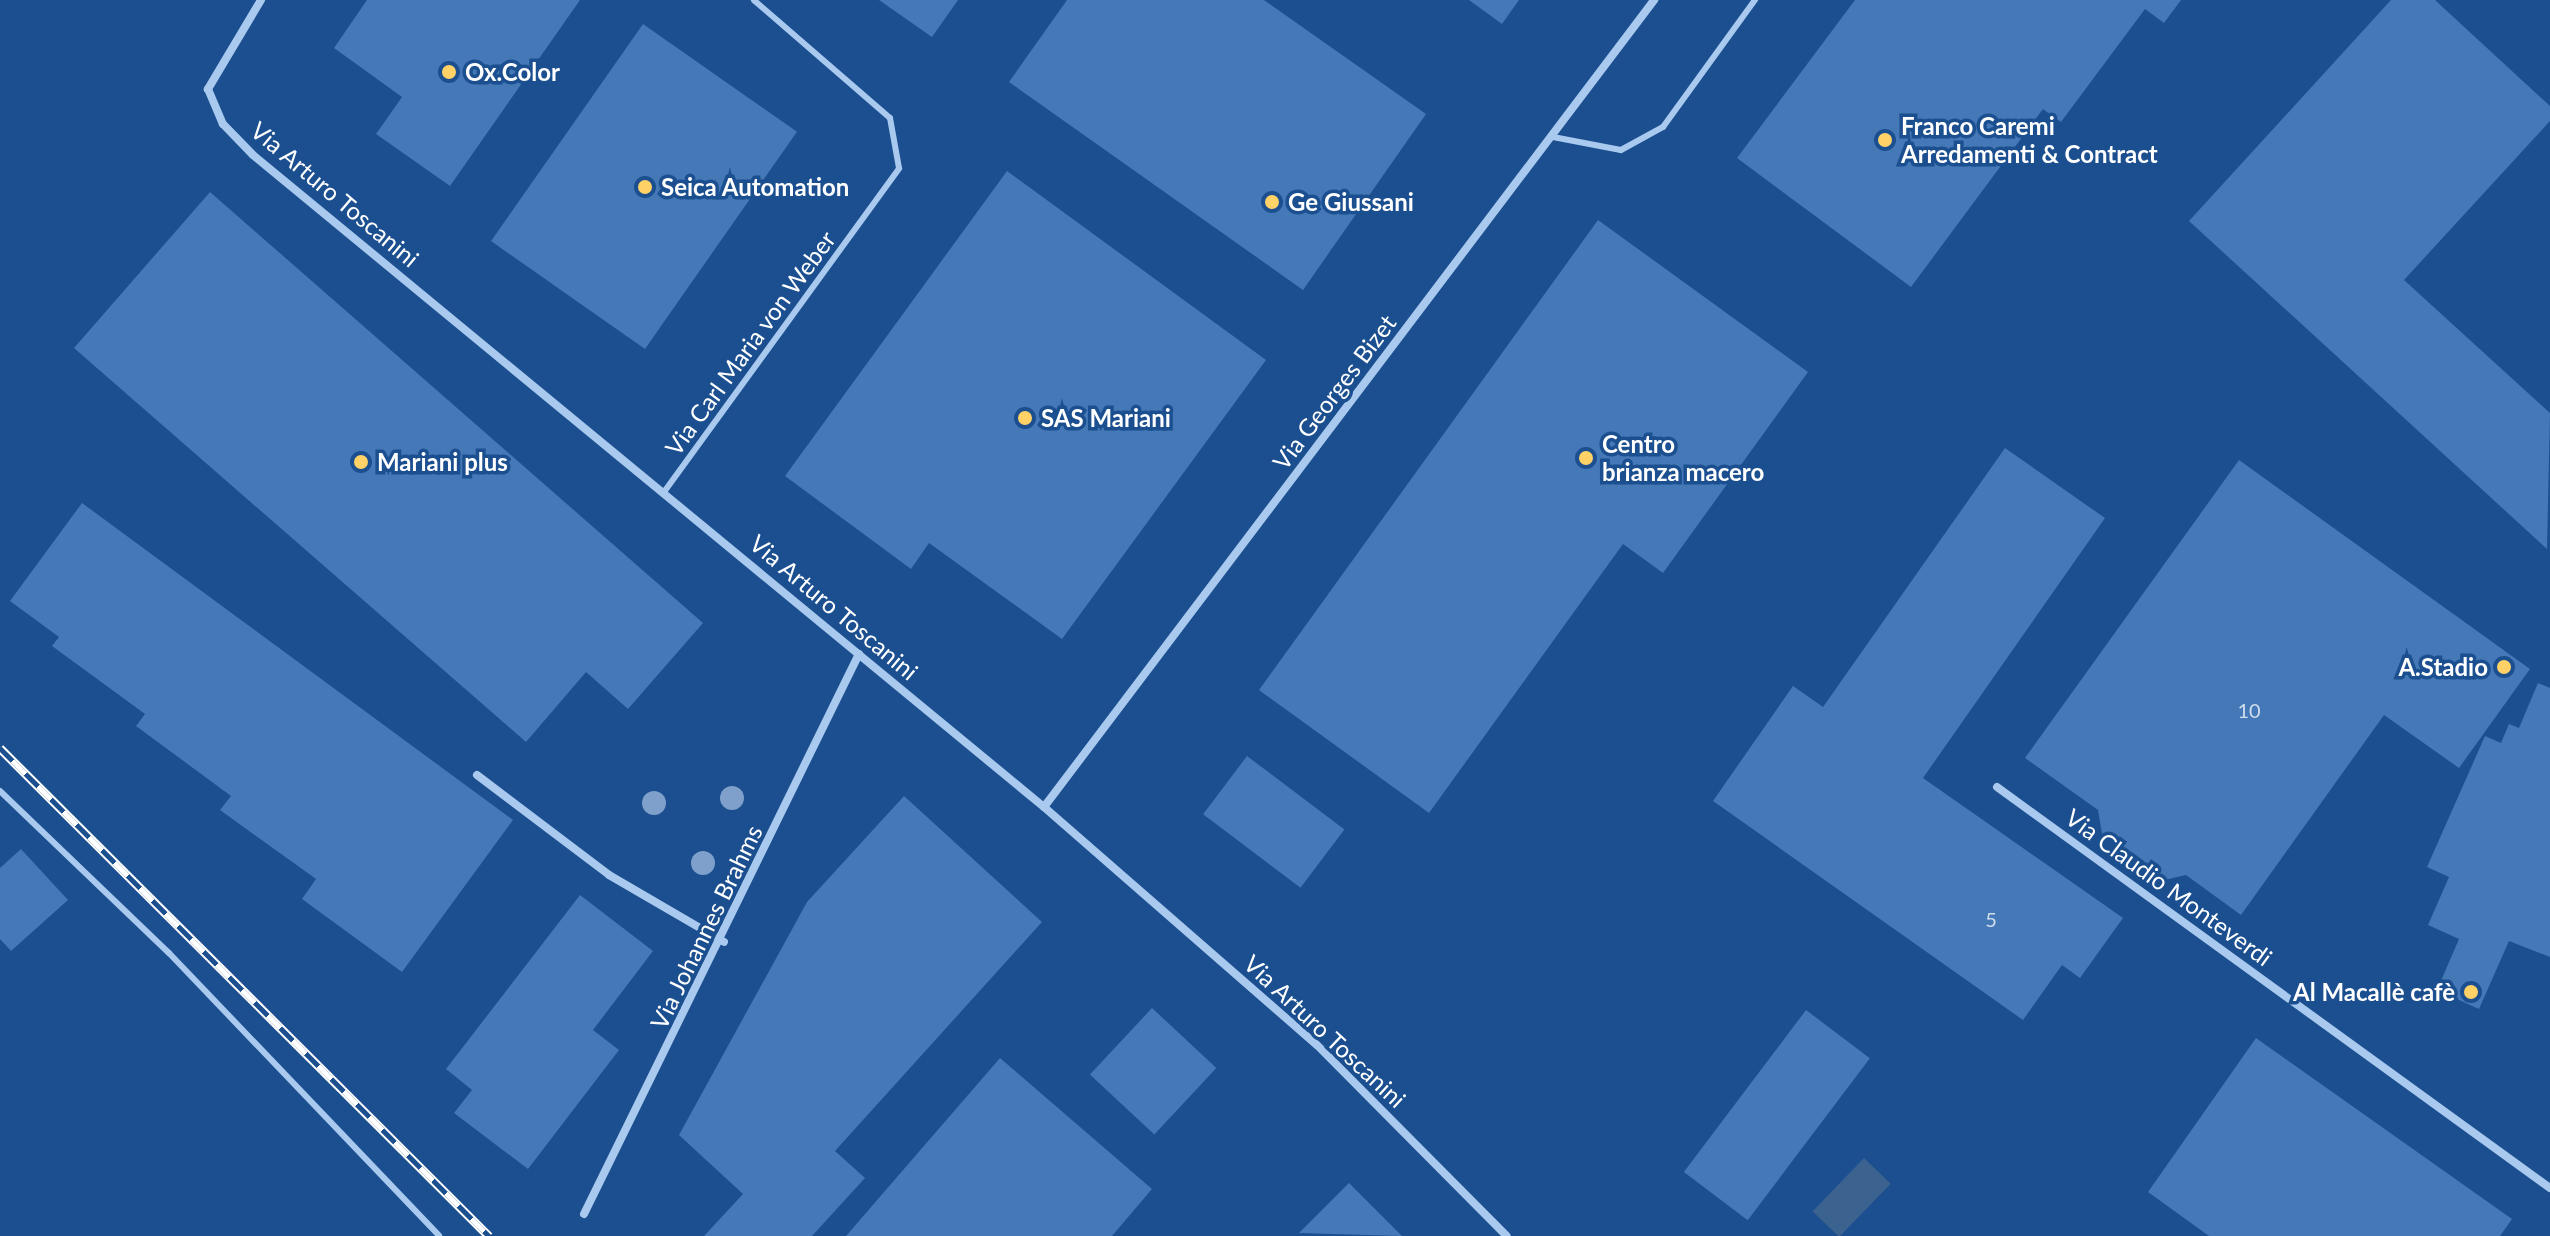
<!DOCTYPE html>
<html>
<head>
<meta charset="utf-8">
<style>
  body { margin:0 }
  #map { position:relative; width:2550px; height:1236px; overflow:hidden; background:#1b4f8f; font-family:Lato,sans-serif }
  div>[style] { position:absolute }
  .water>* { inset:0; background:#3c6290; transform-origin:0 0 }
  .building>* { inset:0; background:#4478b7; transform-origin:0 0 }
  .lane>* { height:6px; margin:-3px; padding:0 3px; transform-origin:3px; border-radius:3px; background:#a9c9ee }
  .street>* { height:8px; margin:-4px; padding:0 4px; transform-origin:4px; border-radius:4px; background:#a9c9ee }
  .rail>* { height:9px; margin-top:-4.5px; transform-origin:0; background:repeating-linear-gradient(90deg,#1b4f8f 0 18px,#fff 0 36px); box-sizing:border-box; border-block:2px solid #fff }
  .trees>* { width:24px; height:24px; margin:-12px; border-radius:50%; background:#7ea0ca }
  .dots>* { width:22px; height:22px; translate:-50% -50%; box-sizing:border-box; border:4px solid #1b4f8f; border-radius:50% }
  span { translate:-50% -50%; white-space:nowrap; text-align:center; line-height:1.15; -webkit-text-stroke:7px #1b4f8f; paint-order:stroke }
  .number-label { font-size:20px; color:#d0dded }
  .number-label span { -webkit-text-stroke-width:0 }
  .poi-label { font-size:24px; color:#fff; font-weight:700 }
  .left { translate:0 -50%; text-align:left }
  .right { translate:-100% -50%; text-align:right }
  .street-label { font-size:24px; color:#fff }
</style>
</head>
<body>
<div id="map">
  <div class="water">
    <i style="left:1864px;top:1158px;width:37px;height:74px;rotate:44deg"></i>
  </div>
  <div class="building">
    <i style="clip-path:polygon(367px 0,580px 0,450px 186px,376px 134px,402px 97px,334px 48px)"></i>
    <i style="clip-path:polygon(879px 0,958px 0,932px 37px)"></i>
    <i style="clip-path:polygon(1067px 0,1264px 0,1426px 114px,1303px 290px,1009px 82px)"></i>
    <i style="clip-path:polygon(1469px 0,1519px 0,1502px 24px)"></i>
    <i style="clip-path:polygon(1855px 0,2181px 0,2164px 23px,2145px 9px,2061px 122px,2043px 109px,1911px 287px,1737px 158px)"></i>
    <i style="clip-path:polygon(2391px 0,2435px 0,2550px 106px,2550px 121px,2404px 280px,2550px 413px,2547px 549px,2189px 221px)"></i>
    <i style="left:643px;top:24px;width:188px;height:265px;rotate:35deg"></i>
    <i style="clip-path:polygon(1007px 171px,1266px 360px,1062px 639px,929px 543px,911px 569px,785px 476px)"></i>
    <i style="clip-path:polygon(210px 192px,703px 623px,628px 709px,586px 672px,526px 742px,74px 348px)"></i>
    <i style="clip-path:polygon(1598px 220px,1808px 372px,1663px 573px,1623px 544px,1429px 813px,1259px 690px)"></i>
    <i style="clip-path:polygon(2005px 448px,2105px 518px,1923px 778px,2123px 918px,2080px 978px,2062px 965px,2023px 1020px,1713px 801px,1793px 686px,1823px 707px)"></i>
    <i style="clip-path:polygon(2239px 460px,2530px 669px,2459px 768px,2384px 715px,2241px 915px,2186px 875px,2164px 880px,2102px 834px,2098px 810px,2025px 758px)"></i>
    <i style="clip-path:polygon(82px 503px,513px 820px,402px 972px,302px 899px,316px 879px,220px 810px,231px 796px,136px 726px,145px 714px,52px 646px,59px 637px,10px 601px)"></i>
    <i style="clip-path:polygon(2538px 683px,2550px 688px,2550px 957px,2509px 941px,2479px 1009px,2437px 990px,2459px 939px,2428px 925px,2449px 877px,2427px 867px,2485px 736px,2501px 743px,2509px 724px,2519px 728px)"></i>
    <i style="left:1247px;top:756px;width:122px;height:73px;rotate:37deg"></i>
    <i style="clip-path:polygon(904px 796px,1042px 922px,835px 1151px,865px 1178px,812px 1236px,704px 1236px,743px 1194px,679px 1135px,807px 902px)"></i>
    <i style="clip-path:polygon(21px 849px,68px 900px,11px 951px,0 939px,0 868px)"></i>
    <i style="clip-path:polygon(580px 895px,653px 951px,593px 1030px,619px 1050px,528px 1169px,454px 1113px,472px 1090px,446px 1069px)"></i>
    <i style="left:1152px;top:1008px;width:88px;height:91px;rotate:43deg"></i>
    <i style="left:1806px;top:1010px;width:80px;height:203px;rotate:37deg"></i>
    <i style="clip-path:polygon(2256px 1038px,2512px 1219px,2500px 1236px,2209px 1236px,2148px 1192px)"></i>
    <i style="clip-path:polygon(1000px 1058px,1152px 1189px,1112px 1236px,846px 1236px)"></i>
    <i style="clip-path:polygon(1349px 1183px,1402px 1236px,1299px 1233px)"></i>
  </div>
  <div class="lane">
    <i style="left:1553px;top:137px;width:69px;rotate:10.8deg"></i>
    <i style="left:1621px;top:150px;width:48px;rotate:-28.7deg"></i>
    <i style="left:1663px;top:127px;width:157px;rotate:-54.1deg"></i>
    <i style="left:664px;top:492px;width:400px;rotate:-54deg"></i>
    <i style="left:899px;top:168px;width:51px;rotate:-100.2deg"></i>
    <i style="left:890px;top:118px;width:180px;rotate:-139.1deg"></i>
    <i style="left:0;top:791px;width:234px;rotate:43.8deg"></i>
    <i style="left:169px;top:953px;width:391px;rotate:46.3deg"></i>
  </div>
  <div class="street">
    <i style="left:261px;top:0;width:104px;rotate:120.8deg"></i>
    <i style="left:208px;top:89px;width:38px;rotate:67deg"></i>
    <i style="left:223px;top:124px;width:43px;rotate:45.9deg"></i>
    <i style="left:253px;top:155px;width:1025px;rotate:39.5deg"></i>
    <i style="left:1044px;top:807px;width:362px;rotate:41.1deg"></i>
    <i style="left:1317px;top:1045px;width:269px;rotate:45.2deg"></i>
    <i style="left:477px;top:775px;width:166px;rotate:37.1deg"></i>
    <i style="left:609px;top:875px;width:133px;rotate:30.2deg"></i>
    <i style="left:1997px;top:787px;width:683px;rotate:35.95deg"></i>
    <i style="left:1044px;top:807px;width:1012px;rotate:-52.91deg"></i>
    <i style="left:584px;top:1214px;width:624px;rotate:-63.85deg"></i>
  </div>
  <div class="rail">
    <i style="left:0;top:748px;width:691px;rotate:44.94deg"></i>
  </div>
  <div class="trees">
    <i style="left:732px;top:798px"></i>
    <i style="left:654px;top:803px"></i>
    <i style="left:703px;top:863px"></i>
  </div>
  <div class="dots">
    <i style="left:449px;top:72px;background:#ffd166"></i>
    <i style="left:1885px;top:140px;background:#ffd166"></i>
    <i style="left:645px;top:187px;background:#ffd166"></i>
    <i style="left:1272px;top:202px;background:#ffd166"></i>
    <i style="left:1025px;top:418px;background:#ffd166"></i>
    <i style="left:1586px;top:458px;background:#ffd166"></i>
    <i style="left:361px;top:462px;background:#ffd166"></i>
    <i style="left:2504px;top:667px;background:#ffd166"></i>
    <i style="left:2471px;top:992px;background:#ffd166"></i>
  </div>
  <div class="number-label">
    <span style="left:2249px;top:710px">10</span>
    <span style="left:1991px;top:919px">5</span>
  </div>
  <div class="poi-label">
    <span class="left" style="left:465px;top:72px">Ox.Color</span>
    <span class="left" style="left:1901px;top:140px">Franco Caremi<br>Arredamenti &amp; Contract</span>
    <span class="left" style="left:661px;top:187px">Seica Automation</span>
    <span class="left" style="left:1288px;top:202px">Ge Giussani</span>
    <span class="left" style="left:1041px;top:418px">SAS Mariani</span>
    <span class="left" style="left:1602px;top:458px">Centro<br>brianza macero</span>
    <span class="left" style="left:377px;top:462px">Mariani plus</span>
    <span class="right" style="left:2488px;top:667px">A.Stadio</span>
    <span class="right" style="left:2455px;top:992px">Al Macallè cafè</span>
  </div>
  <div class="street-label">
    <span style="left:335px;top:194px;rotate:40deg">Via Arturo Toscanini</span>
    <span style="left:750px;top:343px;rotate:-54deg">Via Carl Maria von Weber</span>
    <span style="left:1334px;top:392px;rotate:-53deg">Via Georges Bizet</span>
    <span style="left:834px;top:607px;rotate:40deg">Via Arturo Toscanini</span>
    <span style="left:2169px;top:887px;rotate:36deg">Via Claudio Monteverdi</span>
    <span style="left:706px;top:927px;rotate:-64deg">Via Johannes Brahms</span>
    <span style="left:1325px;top:1031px;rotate:43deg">Via Arturo Toscanini</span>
  </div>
</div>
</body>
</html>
